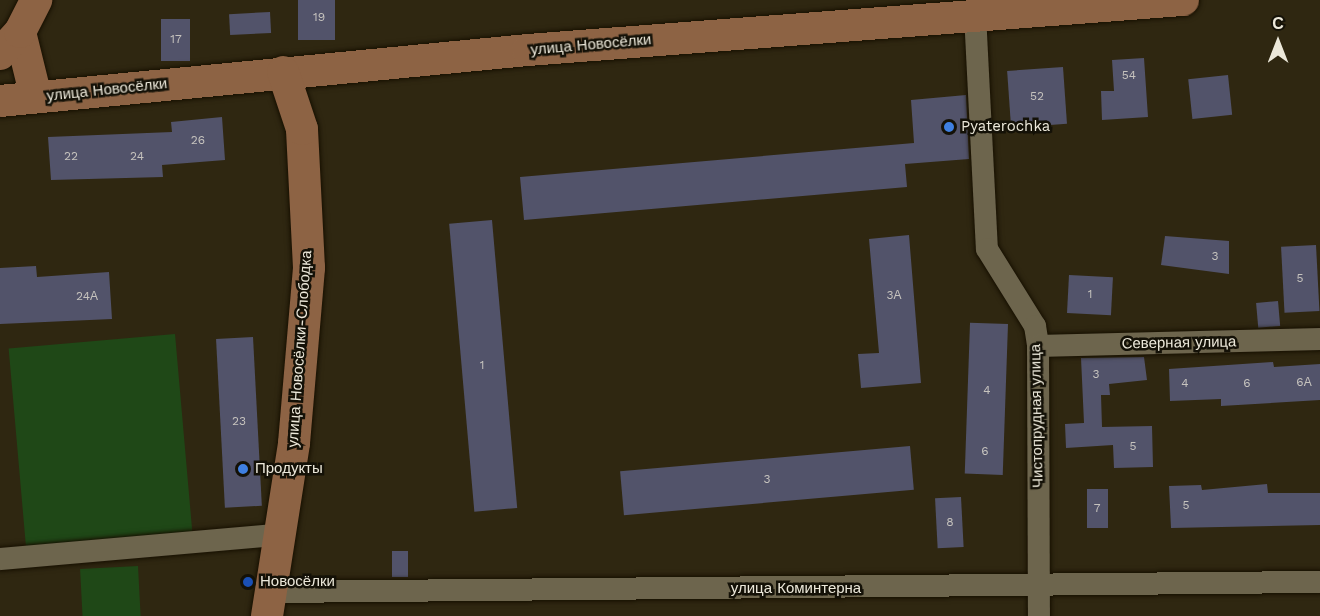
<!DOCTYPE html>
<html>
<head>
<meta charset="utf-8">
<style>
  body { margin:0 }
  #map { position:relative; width:1320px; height:616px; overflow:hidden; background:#2f2711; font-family:"Work Sans",sans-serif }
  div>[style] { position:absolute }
  .green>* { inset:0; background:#1f4817; transform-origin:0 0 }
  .building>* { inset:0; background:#52536a; transform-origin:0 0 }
  .roads { filter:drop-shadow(0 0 2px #171000) drop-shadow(0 0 2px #171000) }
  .street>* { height:22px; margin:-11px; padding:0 11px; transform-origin:11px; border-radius:11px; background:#6d654d }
  .secondary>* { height:32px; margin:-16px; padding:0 16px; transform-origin:16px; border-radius:16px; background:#8d6344 }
  .dots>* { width:16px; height:16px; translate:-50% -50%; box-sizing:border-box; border:3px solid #141107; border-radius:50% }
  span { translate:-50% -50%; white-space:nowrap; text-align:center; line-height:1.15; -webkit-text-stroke:5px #141107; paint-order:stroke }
  .number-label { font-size:12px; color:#c6c3be }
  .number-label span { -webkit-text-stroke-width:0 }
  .street-label { font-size:15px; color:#ece8da }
  .poi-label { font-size:15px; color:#ece8da }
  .left { translate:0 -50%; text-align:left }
  .north { position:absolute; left:1248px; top:12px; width:60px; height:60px; -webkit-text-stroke:4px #141107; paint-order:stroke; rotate:0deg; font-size:16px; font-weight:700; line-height:24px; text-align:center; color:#ece8da }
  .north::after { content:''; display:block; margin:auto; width:21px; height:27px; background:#ece8da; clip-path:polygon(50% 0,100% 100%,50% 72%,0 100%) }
</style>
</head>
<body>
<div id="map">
  <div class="green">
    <i style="left:175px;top:334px;width:201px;height:167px;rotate:85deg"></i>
    <i style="left:138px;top:566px;width:50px;height:58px;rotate:87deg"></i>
  </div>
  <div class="building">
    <i style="left:298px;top:0;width:37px;height:40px"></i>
    <i style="left:270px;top:12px;width:21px;height:41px;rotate:87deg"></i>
    <i style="left:161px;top:19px;width:29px;height:42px"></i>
    <i style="clip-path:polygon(1144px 58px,1148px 117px,1102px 120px,1101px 91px,1114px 91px,1112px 60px)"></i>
    <i style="left:1063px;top:67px;width:57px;height:56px;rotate:86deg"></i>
    <i style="left:1228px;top:75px;width:40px;height:40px;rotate:84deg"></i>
    <i style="clip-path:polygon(966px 95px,969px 159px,905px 164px,907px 187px,524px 220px,520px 177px,914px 143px,911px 100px)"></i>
    <i style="clip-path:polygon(222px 117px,225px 160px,162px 165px,163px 177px,51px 180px,48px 137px,172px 132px,171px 122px)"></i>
    <i style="left:492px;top:220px;width:289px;height:43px;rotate:85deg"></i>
    <i style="clip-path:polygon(909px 235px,921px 383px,861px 388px,858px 354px,879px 353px,869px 239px)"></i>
    <i style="clip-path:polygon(1165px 236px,1229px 241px,1229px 274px,1161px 265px)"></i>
    <i style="left:1316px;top:245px;width:66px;height:35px;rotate:87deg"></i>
    <i style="clip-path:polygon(36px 266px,37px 277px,109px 272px,112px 319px,0 324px,0 268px)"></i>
    <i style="left:1069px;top:275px;width:44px;height:38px;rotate:3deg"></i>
    <i style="left:1278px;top:301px;width:25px;height:22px;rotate:85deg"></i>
    <i style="left:1008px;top:324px;width:151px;height:38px;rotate:92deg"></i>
    <i style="left:253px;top:337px;width:169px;height:37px;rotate:87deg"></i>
    <i style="clip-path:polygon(1144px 357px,1147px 380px,1109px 384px,1110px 395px,1101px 395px,1102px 427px,1152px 426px,1153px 467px,1114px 468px,1113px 445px,1066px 448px,1065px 424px,1084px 423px,1081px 358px)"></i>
    <i style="clip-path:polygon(1273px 362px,1274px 367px,1320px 364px,1320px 400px,1221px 406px,1221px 399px,1170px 401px,1169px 369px)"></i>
    <i style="left:910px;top:446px;width:44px;height:291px;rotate:85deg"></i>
    <i style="clip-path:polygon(1267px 484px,1268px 493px,1320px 493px,1320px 525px,1171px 528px,1169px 486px,1201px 485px,1202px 490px)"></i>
    <i style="left:1087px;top:489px;width:21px;height:39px"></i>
    <i style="left:961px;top:497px;width:50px;height:26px;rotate:87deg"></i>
    <i style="left:392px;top:551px;width:16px;height:26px"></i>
  </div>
  <div class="roads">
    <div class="street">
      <i style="left:975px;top:14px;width:235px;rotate:87.1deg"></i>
      <i style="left:987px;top:249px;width:91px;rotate:58.1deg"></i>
      <i style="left:1035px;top:326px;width:20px;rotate:81deg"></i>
      <i style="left:1038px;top:346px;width:270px;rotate:89.8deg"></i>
      <i style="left:1038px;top:346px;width:282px;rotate:-1.4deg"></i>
      <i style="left:0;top:559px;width:285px;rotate:-5deg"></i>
      <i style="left:273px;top:592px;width:1047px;rotate:-0.55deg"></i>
    </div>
    <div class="secondary">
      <i style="left:20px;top:32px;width:67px;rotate:76.2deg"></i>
      <i style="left:0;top:54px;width:30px;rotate:-48deg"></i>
      <i style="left:20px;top:32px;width:36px;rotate:-63deg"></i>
      <i style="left:0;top:101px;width:530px;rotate:-5.52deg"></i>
      <i style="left:528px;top:50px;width:657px;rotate:-4.37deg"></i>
      <i style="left:267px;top:616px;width:175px;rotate:-81.1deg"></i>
      <i style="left:294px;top:443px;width:176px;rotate:-85.1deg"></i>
      <i style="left:309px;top:268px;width:139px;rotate:-92.9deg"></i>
      <i style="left:302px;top:129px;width:60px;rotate:-108.4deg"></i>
    </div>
  </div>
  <div class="dots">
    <i style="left:949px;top:127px;background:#3f7fe0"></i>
    <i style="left:243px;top:469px;background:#3f7fe0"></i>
    <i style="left:248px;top:582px;background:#1a4fb4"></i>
  </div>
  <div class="number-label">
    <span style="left:319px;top:18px">19</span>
    <span style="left:176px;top:40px">17</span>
    <span style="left:1129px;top:76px">54</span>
    <span style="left:1037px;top:97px">52</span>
    <span style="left:198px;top:141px">26</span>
    <span style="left:71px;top:157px">22</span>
    <span style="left:137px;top:157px">24</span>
    <span style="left:1215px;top:257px">3</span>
    <span style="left:1300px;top:279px">5</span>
    <span style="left:1090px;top:295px">1</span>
    <span style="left:894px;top:296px">3А</span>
    <span style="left:87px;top:297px">24А</span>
    <span style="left:482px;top:366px">1</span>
    <span style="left:1096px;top:375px">3</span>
    <span style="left:1304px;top:383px">6А</span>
    <span style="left:1185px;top:384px">4</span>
    <span style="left:1247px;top:384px">6</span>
    <span style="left:987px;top:391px">4</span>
    <span style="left:239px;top:422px">23</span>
    <span style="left:1133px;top:447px">5</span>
    <span style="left:985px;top:452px">6</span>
    <span style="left:767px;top:480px">3</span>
    <span style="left:1186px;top:506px">5</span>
    <span style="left:1097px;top:509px">7</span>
    <span style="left:950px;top:523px">8</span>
  </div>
  <div class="street-label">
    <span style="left:591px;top:45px;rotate:-5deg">улица Новосёлки</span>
    <span style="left:107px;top:90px;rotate:-6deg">улица Новосёлки</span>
    <span style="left:1179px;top:343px;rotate:-1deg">Северная улица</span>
    <span style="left:300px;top:349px;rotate:-86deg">улица Новосёлки-Слободка</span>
    <span style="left:1037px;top:416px;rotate:-91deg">Чистопрудная улица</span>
    <span style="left:796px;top:589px">улица Коминтерна</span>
  </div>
  <div class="poi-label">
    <span class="left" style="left:961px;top:127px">Pyaterochka</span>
    <span class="left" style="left:255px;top:469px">Продукты</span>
    <span class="left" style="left:260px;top:582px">Новосёлки</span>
  </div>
  <div class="north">С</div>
</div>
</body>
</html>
